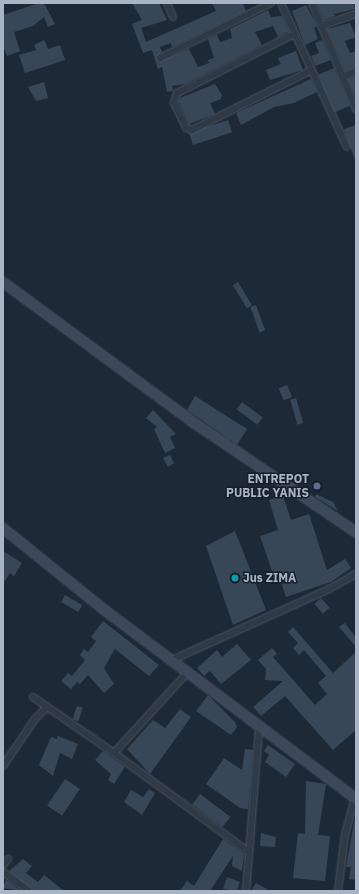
<!DOCTYPE html>
<html>
<head>
<meta charset="utf-8">
<style>
  body { margin:0 }
  #map { position:relative; width:359px; height:894px; overflow:hidden; background:#1d2936; font-family:"IBM Plex Sans",sans-serif }
  div>[style] { position:absolute }
  .building>* { inset:0; background:#384758; transform-origin:0 0 }
  .roads { filter:drop-shadow(0 0 1px #4b5562) drop-shadow(0 0 1px #4b5562) }
  .street>* { height:6px; margin:-3px; padding:0 3px; transform-origin:3px; border-radius:3px; background:#303a47 }
  .secondary>* { height:9px; margin:-4.5px; padding:0 4.5px; transform-origin:4.5px; border-radius:4.5px; background:#3d495a }
  .dots>* { width:11px; height:11px; translate:-50% -50%; box-sizing:border-box; border:2px solid #161f2b; border-radius:50% }
  span { translate:-50% -50%; white-space:nowrap; text-align:center; line-height:1.15; -webkit-text-stroke:3px #161f2b; paint-order:stroke }
  .poi-label { font-size:12px; color:#a9b5c5; font-weight:700 }
  .right { translate:-100% -50%; text-align:right }
  .left { translate:0 -50%; text-align:left }
  .frame { position:absolute; inset:0; border:4px solid #a9b5c5; pointer-events:none }
</style>
</head>
<body>
<div id="map">
  <div class="building">
    <i style="clip-path:polygon(39px 3px,44px 3px,55px 24px,48px 27px,44px 17px,33px 26px,14px 32px,20px 51px,7px 56px,3px 46px,3px 15px)"></i>
    <i style="clip-path:polygon(132px 3px,159px 3px,167px 20px,141px 28px,146px 42px,216px 11px,212px 3px,243px 3px,246px 11px,172px 47px,171px 43px,160px 47px,162px 52px,156px 58px,159px 62px,189px 49px,198px 67px,209px 63px,208px 60px,214px 58px,208px 39px,217px 35px,220px 42px,232px 38px,230px 29px,268px 10px,271px 17px,282px 16px,289px 31px,278px 37px,273px 26px,255px 32px,262px 45px,185px 84px,172px 86px,173px 91px,167px 92px,162px 67px,158px 69px,152px 50px,143px 53px,132px 24px,142px 20px)"></i>
    <i style="clip-path:polygon(354px 3px,355px 9px,334px 14px,335px 16px,324px 20px,317px 4px)"></i>
    <i style="clip-path:polygon(306px 5px,317px 26px,314px 28px,318px 39px,305px 45px,292px 11px)"></i>
    <i style="clip-path:polygon(350px 23px,356px 37px,345px 41px,350px 53px,356px 51px,356px 67px,345px 71px,327px 29px)"></i>
    <i style="clip-path:polygon(44px 40px,48px 49px,60px 45px,65px 60px,25px 73px,19px 55px,36px 50px,34px 45px)"></i>
    <i style="clip-path:polygon(322px 40px,331px 60px,315px 66px,311px 56px,319px 53px,315px 43px)"></i>
    <i style="clip-path:polygon(296px 51px,303px 70px,270px 80px,266px 70px,281px 64px,278px 58px)"></i>
    <i style="left:334px;top:68px;width:41px;height:17px;rotate:67deg"></i>
    <i style="clip-path:polygon(356px 76px,356px 97px,348px 79px)"></i>
    <i style="clip-path:polygon(311px 79px,317px 92px,294px 103px,274px 107px,241px 125px,236px 113px)"></i>
    <i style="clip-path:polygon(44px 82px,48px 98px,36px 101px,28px 87px)"></i>
    <i style="clip-path:polygon(215px 84px,222px 95px,221px 99px,210px 103px,215px 114px,189px 124px,179px 102px,180px 98px)"></i>
    <i style="left:228px;top:120px;width:13px;height:41px;rotate:72deg"></i>
    <i style="clip-path:polygon(356px 125px,356px 160px,355px 160px,344px 129px)"></i>
    <i style="left:238px;top:282px;width:27px;height:6px;rotate:59deg"></i>
    <i style="left:256px;top:305px;width:27px;height:6px;rotate:70deg"></i>
    <i style="left:287px;top:385px;width:13px;height:9px;rotate:67deg"></i>
    <i style="clip-path:polygon(195px 396px,247px 429px,237px 445px,187px 410px)"></i>
    <i style="left:296px;top:398px;width:26px;height:6px;rotate:74deg"></i>
    <i style="left:242px;top:402px;width:26px;height:9px;rotate:37deg"></i>
    <i style="clip-path:polygon(153px 410px,176px 434px,170px 437px,175px 448px,165px 453px,154px 429px,157px 427px,146px 418px)"></i>
    <i style="clip-path:polygon(170px 455px,174px 463px,168px 467px,163px 458px)"></i>
    <i style="clip-path:polygon(316px 494px,333px 502px,338px 511px,315px 497px)"></i>
    <i style="clip-path:polygon(283px 496px,291px 520px,309px 514px,327px 570px,345px 559px,351px 568px,331px 582px,286px 597px,280px 579px,275px 580px,260px 536px,278px 530px,269px 500px)"></i>
    <i style="clip-path:polygon(235px 531px,266px 610px,233px 625px,206px 546px)"></i>
    <i style="clip-path:polygon(3px 551px,22px 563px,14px 576px,10px 573px,3px 584px)"></i>
    <i style="left:65px;top:595px;width:20px;height:8px;rotate:30deg"></i>
    <i style="left:321px;top:598px;width:13px;height:9px;rotate:48deg"></i>
    <i style="clip-path:polygon(103px 621px,159px 665px,149px 676px,115px 649px,104px 668px,114px 684px,104px 693px,88px 675px,80px 684px,77px 682px,71px 689px,61px 681px,68px 673px,72px 676px,85px 660px,80px 655px,84px 649px,88px 652px,96px 641px,91px 637px)"></i>
    <i style="clip-path:polygon(345px 623px,356px 638px,356px 647px,339px 627px)"></i>
    <i style="clip-path:polygon(293px 627px,333px 673px,356px 652px,356px 730px,333px 750px,285px 696px,261px 716px,253px 707px,283px 681px,265px 680px,266px 669px,258px 660px,272px 648px,277px 654px,273px 657px,315px 705px,327px 694px,318px 683px,326px 676px,304px 650px,299px 655px,293px 648px,298px 643px,288px 632px)"></i>
    <i style="clip-path:polygon(237px 644px,251px 660px,221px 684px,210px 671px,204px 676px,197px 668px,217px 650px,222px 657px)"></i>
    <i style="clip-path:polygon(208px 695px,235px 722px,237px 727px,231px 735px,196px 711px)"></i>
    <i style="left:77px;top:706px;width:6px;height:14px;rotate:18deg"></i>
    <i style="clip-path:polygon(180px 709px,191px 717px,150px 774px,127px 749px,153px 720px,165px 728px)"></i>
    <i style="clip-path:polygon(58px 736px,78px 744px,72px 759px,60px 753px,53px 776px,39px 765px,51px 737px,57px 739px)"></i>
    <i style="clip-path:polygon(268px 745px,295px 764px,286px 777px,265px 762px,269px 755px,264px 751px)"></i>
    <i style="clip-path:polygon(245px 749px,253px 750px,248px 809px,240px 808px,206px 784px,224px 758px,242px 770px)"></i>
    <i style="clip-path:polygon(103px 751px,125px 767px,114px 784px,108px 780px,111px 774px,95px 760px)"></i>
    <i style="left:65px;top:779px;width:18px;height:32px;rotate:34deg"></i>
    <i style="clip-path:polygon(306px 781px,326px 784px,318px 835px,330px 836px,325px 881px,293px 878px,298px 833px,305px 834px)"></i>
    <i style="clip-path:polygon(149px 789px,155px 793px,142px 815px,124px 802px,131px 790px,143px 797px)"></i>
    <i style="left:200px;top:794px;width:38px;height:13px;rotate:37deg"></i>
    <i style="clip-path:polygon(356px 812px,356px 880px,349px 879px,351px 867px,346px 867px)"></i>
    <i style="clip-path:polygon(261px 833px,276px 837px,275px 847px,260px 846px)"></i>
    <i style="clip-path:polygon(223px 839px,244px 854px,242px 871px,232px 866px,233px 856px,210px 891px,180px 891px,187px 881px,194px 886px)"></i>
    <i style="clip-path:polygon(23px 859px,32px 866px,26px 873px,38px 882px,44px 875px,64px 891px,33px 891px,9px 871px)"></i>
    <i style="clip-path:polygon(227px 877px,240px 882px,237px 891px,223px 889px)"></i>
    <i style="clip-path:polygon(6px 880px,21px 891px,3px 888px)"></i>
    <i style="clip-path:polygon(256px 883px,270px 891px,251px 891px)"></i>
  </div>
  <div class="roads">
    <div class="street">
      <i style="left:167px;top:3px;width:15px;rotate:67deg"></i>
      <i style="left:281px;top:3px;width:158px;rotate:65.4deg"></i>
      <i style="left:312px;top:3px;width:115px;rotate:67.5deg"></i>
      <i style="left:321px;top:26px;width:37px;rotate:-19deg"></i>
      <i style="left:294px;top:34px;width:131px;rotate:153.2deg"></i>
      <i style="left:177px;top:93px;width:10px;rotate:107deg"></i>
      <i style="left:174px;top:103px;width:28px;rotate:64deg"></i>
      <i style="left:186px;top:128px;width:6px;rotate:18deg"></i>
      <i style="left:192px;top:130px;width:132px;rotate:-26.6deg"></i>
      <i style="left:160px;top:58px;width:124px;rotate:-26.4deg"></i>
      <i style="left:342px;top:77px;width:15px;rotate:-23deg"></i>
      <i style="left:172px;top:660px;width:172px;rotate:-24.3deg"></i>
      <i style="left:329px;top:589px;width:31px;rotate:-29deg"></i>
      <i style="left:33px;top:697px;width:98px;rotate:34.7deg"></i>
      <i style="left:114px;top:753px;width:110px;rotate:-47.6deg"></i>
      <i style="left:114px;top:753px;width:167px;rotate:36.3deg"></i>
      <i style="left:3px;top:766px;width:57px;rotate:-55.8deg"></i>
      <i style="left:35px;top:719px;width:17px;rotate:-45deg"></i>
      <i style="left:3px;top:865px;width:8px;rotate:-50deg"></i>
      <i style="left:3px;top:872px;width:32px;rotate:36deg"></i>
      <i style="left:246px;top:891px;width:164px;rotate:-85.4deg"></i>
      <i style="left:338px;top:891px;width:56px;rotate:-82.9deg"></i>
      <i style="left:345px;top:835px;width:38px;rotate:-75deg"></i>
    </div>
    <div class="secondary">
      <i style="left:3px;top:282px;width:236px;rotate:36.4deg"></i>
      <i style="left:193px;top:422px;width:197px;rotate:34deg"></i>
      <i style="left:3px;top:528px;width:132px;rotate:38.9deg"></i>
      <i style="left:106px;top:611px;width:313px;rotate:36.9deg"></i>
    </div>
  </div>
  <div class="dots">
    <i style="left:317px;top:486px;background:#5c6f8a"></i>
    <i style="left:235px;top:578px;background:#0f9aa8"></i>
  </div>
  <div class="poi-label">
    <span class="right" style="left:309px;top:486px">ENTREPOT<br>PUBLIC YANIS</span>
    <span class="left" style="left:243px;top:578px">Jus ZIMA</span>
  </div>
  <div class="frame"></div>
</div>
</body>
</html>
